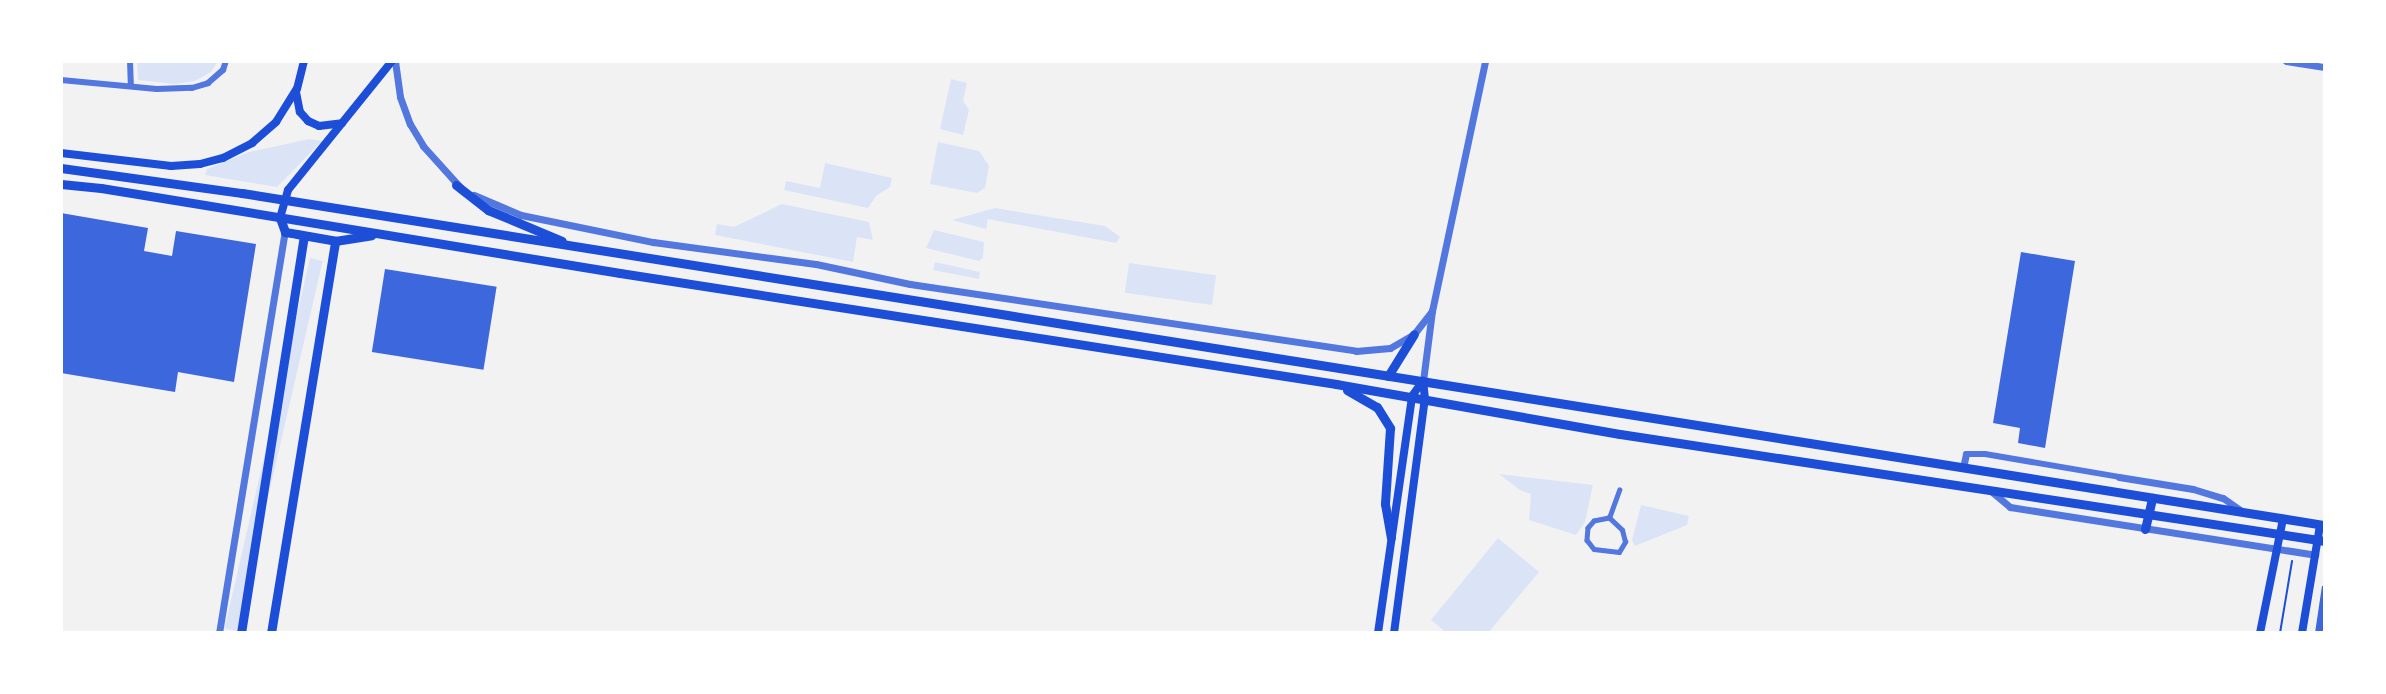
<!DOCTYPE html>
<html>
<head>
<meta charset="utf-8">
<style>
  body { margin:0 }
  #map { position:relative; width:2386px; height:694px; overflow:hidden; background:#f2f2f2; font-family:Bitter,serif }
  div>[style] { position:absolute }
  .green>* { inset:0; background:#dbe4f7; transform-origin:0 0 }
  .building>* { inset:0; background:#3d67dc; transform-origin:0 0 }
  .path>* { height:2px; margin:-1px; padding:0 1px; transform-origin:1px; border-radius:1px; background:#1d4ed8 }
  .pedestrian>* { height:4.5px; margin:-2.25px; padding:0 2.25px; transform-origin:2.25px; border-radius:2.25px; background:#5277de }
  .minor>* { height:6px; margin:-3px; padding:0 3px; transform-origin:3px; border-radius:3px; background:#5277de }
  .tertiary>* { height:7px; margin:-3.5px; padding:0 3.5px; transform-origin:3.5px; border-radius:3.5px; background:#5277de }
  .secondary>* { height:8px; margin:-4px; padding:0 4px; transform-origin:4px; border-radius:4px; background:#1d4ed8 }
  .primary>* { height:9px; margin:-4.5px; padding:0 4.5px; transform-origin:4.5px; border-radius:4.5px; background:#1d4ed8 }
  span { translate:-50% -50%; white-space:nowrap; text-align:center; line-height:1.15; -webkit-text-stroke:7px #fff; paint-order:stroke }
  .frame { position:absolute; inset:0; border:63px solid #fff; pointer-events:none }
</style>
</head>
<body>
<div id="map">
  <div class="green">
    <i style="clip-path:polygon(137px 61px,218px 61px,211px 72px,195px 81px,174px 84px,138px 80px)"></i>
    <i style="clip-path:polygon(951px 79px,967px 83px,963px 101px,969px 110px,963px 135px,940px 129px)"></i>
    <i style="clip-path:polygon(309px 139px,322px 141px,277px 187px,205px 175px,207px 169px,249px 152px)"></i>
    <i style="clip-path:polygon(938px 142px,979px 151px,989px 166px,985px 188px,977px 193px,930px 184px)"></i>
    <i style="clip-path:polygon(825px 163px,892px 178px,890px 187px,876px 196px,868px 208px,784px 190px,786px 181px,820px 188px)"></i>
    <i style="clip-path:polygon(782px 204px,869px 222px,873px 240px,857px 237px,853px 262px,715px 235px,717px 224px,734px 227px)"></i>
    <i style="clip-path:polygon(995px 208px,1105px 226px,1120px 237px,1116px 243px,988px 219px,986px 229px,952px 220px)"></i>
    <i style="clip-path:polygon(934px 230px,984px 242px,983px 258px,979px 261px,926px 248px)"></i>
    <i style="left:310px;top:258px;width:13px;height:380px;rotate:13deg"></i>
    <i style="clip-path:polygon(935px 262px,980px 272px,979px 279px,933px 270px)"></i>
    <i style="left:1129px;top:263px;width:88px;height:30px;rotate:8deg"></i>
    <i style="clip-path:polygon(1499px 474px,1593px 485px,1585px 522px,1576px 535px,1529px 520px,1531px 494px,1520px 490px)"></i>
    <i style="clip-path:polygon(1641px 505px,1689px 516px,1687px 525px,1635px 546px,1632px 540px)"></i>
    <i style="clip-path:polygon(1498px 538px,1539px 572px,1488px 633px,1447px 633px,1431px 620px)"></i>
  </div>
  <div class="building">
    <i style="clip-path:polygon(61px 213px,148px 228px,144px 251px,172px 256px,176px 231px,256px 244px,234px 382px,178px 372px,175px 392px,61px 373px)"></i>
    <i style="clip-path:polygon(2021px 252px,2075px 261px,2045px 448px,2018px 443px,2020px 428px,1993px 423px)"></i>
    <i style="left:385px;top:269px;width:113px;height:84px;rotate:9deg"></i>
    <i style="clip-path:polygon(2322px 586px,2325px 586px,2325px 633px,2315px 633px)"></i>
  </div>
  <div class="path">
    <i style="left:2280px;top:633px;width:73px;rotate:-80.5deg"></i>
  </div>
  <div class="pedestrian">
    <i style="left:1609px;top:518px;width:15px;rotate:169deg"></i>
    <i style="left:1594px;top:521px;width:9px;rotate:131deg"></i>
    <i style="left:1588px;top:528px;width:12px;rotate:95deg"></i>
    <i style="left:1587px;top:540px;width:11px;rotate:52deg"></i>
    <i style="left:1594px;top:549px;width:25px;rotate:7deg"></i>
    <i style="left:1619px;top:552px;width:12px;rotate:-59deg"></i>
    <i style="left:1625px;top:542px;width:12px;rotate:-104deg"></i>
    <i style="left:1622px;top:530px;width:18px;rotate:-137deg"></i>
    <i style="left:1609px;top:518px;width:30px;rotate:-70deg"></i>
  </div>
  <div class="minor">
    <i style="left:130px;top:61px;width:23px;rotate:88deg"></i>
    <i style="left:61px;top:80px;width:96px;rotate:5.4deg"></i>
    <i style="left:157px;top:89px;width:35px;rotate:-2deg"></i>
    <i style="left:192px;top:88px;width:17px;rotate:-17deg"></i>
    <i style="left:208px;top:83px;width:20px;rotate:-41deg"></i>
    <i style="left:223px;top:70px;width:9px;rotate:-72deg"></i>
    <i style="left:1966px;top:454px;width:19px"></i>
    <i style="left:1985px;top:454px;width:136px;rotate:9.7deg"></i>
  </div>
  <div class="tertiary">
    <i style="left:395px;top:61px;width:36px;rotate:82deg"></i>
    <i style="left:400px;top:97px;width:29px;rotate:70deg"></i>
    <i style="left:410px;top:124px;width:26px;rotate:59deg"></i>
    <i style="left:423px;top:146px;width:55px;rotate:47.9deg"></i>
    <i style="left:2286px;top:61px;width:39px;rotate:9deg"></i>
    <i style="left:474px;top:195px;width:51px;rotate:23.1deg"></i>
    <i style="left:521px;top:215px;width:135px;rotate:11.6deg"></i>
    <i style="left:653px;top:242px;width:164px;rotate:7.7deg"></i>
    <i style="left:816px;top:264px;width:96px;rotate:12deg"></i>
    <i style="left:910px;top:284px;width:451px;rotate:8.5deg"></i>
    <i style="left:1356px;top:351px;width:34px;rotate:-5deg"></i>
    <i style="left:1390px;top:348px;width:28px;rotate:-30deg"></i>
    <i style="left:1414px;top:334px;width:29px;rotate:-52deg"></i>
    <i style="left:1423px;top:381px;width:71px;rotate:-82.7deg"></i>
    <i style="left:1432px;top:311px;width:256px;rotate:-78deg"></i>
    <i style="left:1963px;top:468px;width:14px;rotate:-78deg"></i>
    <i style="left:2119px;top:477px;width:75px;rotate:9.2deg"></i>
    <i style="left:2193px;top:489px;width:31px;rotate:17deg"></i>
    <i style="left:2223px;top:498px;width:21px;rotate:35deg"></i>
    <i style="left:1991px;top:491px;width:25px;rotate:40deg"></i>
    <i style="left:2010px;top:507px;width:309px;rotate:8.9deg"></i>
    <i style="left:219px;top:633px;width:406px;rotate:-80.7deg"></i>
  </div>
  <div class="secondary">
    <i style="left:296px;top:92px;width:20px;rotate:79deg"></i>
    <i style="left:300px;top:112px;width:12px;rotate:48deg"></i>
    <i style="left:308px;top:121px;width:12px;rotate:24deg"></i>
    <i style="left:319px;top:126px;width:23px;rotate:-7deg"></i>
    <i style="left:61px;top:153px;width:111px;rotate:6.7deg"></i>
    <i style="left:171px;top:166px;width:29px;rotate:-4deg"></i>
    <i style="left:200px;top:164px;width:24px;rotate:-15deg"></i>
    <i style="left:223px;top:158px;width:33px;rotate:-27deg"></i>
    <i style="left:252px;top:143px;width:32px;rotate:-41deg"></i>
    <i style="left:276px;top:122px;width:39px;rotate:-58deg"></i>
    <i style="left:297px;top:89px;width:29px;rotate:-76deg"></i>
    <i style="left:280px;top:218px;width:29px;rotate:-74deg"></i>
    <i style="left:288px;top:190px;width:166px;rotate:-51.1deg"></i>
    <i style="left:1378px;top:633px;width:239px;rotate:-81.8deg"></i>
    <i style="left:1412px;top:396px;width:19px;rotate:-54deg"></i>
    <i style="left:1394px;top:633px;width:236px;rotate:-82.5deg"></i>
    <i style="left:1425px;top:399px;width:18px;rotate:-96deg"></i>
    <i style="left:2260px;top:633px;width:116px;rotate:-78.6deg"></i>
    <i style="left:2302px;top:633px;width:109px;rotate:-80.5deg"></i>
  </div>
  <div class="primary">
    <i style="left:61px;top:168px;width:183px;rotate:7.9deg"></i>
    <i style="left:242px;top:193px;width:2109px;rotate:9.06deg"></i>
    <i style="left:61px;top:184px;width:40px;rotate:5.7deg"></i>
    <i style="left:101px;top:188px;width:526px;rotate:9.3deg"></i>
    <i style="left:620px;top:273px;width:725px;rotate:8.81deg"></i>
    <i style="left:1336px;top:384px;width:288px;rotate:10deg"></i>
    <i style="left:1620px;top:434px;width:713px;rotate:8.63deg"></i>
    <i style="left:456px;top:185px;width:41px;rotate:38deg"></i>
    <i style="left:488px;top:210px;width:80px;rotate:22.7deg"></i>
    <i style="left:280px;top:218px;width:15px;rotate:70deg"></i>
    <i style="left:285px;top:232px;width:12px;rotate:9deg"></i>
    <i style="left:297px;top:234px;width:39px;rotate:10deg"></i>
    <i style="left:335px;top:241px;width:37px;rotate:-9deg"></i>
    <i style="left:1388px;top:376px;width:49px;rotate:-58.2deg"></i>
    <i style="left:1347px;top:390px;width:34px;rotate:30deg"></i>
    <i style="left:1377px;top:407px;width:25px;rotate:58deg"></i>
    <i style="left:1390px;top:428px;width:76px;rotate:93.8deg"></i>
    <i style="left:1385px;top:504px;width:34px;rotate:80deg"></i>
    <i style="left:2145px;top:529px;width:32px;rotate:-77deg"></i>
    <i style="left:241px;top:633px;width:402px;rotate:-81deg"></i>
    <i style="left:271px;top:633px;width:397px;rotate:-80.7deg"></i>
  </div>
  <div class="frame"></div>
</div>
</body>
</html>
